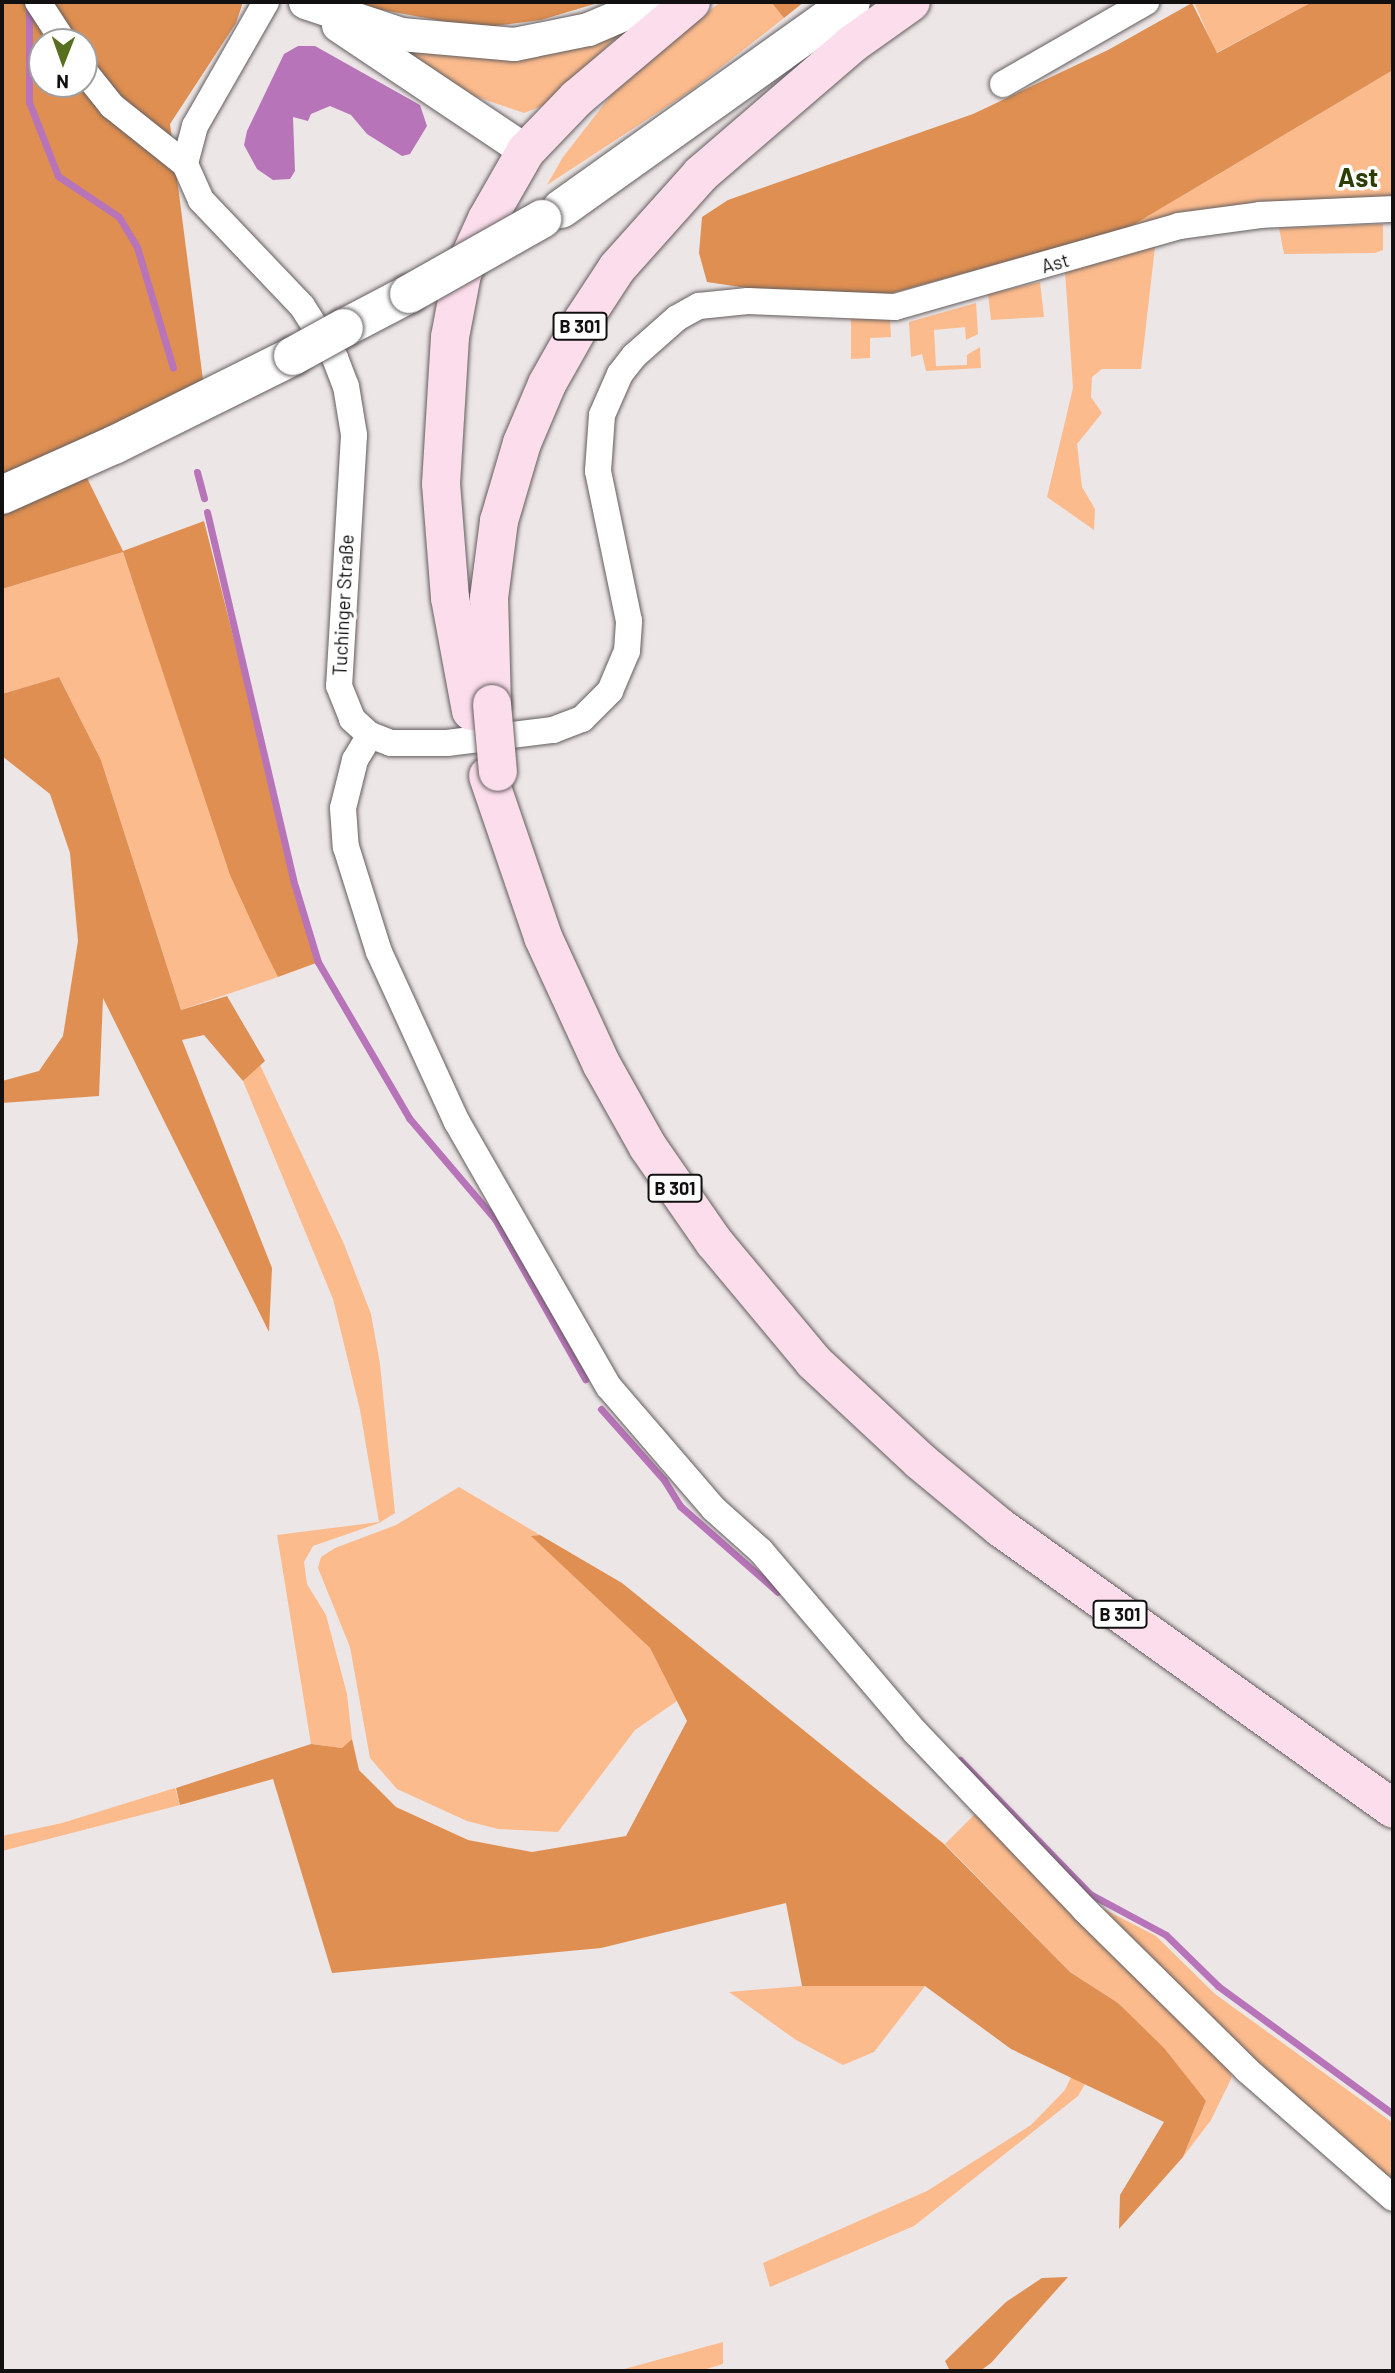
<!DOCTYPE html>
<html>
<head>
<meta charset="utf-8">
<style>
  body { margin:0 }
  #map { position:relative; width:1395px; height:2373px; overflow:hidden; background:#ede6e7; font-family:Barlow,sans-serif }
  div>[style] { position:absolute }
  .green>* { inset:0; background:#fbbb8d }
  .forest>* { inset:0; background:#df8f51 }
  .water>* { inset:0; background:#b774b8 }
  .stream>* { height:7px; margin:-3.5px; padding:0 3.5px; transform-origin:3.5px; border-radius:3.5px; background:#b774b8 }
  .roads { filter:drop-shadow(0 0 2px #635d5e) drop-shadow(0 0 2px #635d5e) }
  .minor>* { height:26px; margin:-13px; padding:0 13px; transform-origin:13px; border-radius:13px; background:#fff }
  .tertiary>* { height:33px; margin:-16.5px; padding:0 16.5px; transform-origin:16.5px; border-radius:16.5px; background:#fff }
  .secondary>* { height:38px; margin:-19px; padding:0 19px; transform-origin:19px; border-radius:19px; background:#fff }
  .primary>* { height:38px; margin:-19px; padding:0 19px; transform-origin:19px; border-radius:19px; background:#fcddeb }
  .bridges { filter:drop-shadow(0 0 2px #635d5e) drop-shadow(0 0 2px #635d5e) }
  .secondary-bridge>* { height:38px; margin:-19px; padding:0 19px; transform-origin:19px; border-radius:19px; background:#fff }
  .primary-bridge>* { height:38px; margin:-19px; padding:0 19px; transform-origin:19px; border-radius:19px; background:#fcddeb }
  span { translate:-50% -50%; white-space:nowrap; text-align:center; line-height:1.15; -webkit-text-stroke:7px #fff; paint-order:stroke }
  .shield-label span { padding:2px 5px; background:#fff; border:2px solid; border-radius:5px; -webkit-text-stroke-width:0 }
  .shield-label { font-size:18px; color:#121010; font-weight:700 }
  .street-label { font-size:19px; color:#121010 }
  .district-label { font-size:26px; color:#2e3d04; font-weight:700 }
  .frame { position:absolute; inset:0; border:4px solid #121010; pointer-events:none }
  .north { position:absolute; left:28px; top:28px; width:70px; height:70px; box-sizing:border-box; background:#fff; border:2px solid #a09f9f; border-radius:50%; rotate:181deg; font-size:19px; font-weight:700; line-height:28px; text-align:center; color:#121010 }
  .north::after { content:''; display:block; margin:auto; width:24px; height:32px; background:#586f20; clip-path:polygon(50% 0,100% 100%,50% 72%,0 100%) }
</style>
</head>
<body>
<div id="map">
  <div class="green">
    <i style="clip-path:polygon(720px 2px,771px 2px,784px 18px,692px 90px,547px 185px,563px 157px,612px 94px)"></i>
    <i style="clip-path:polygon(1194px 2px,1312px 2px,1216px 53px)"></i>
    <i style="clip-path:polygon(623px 31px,547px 104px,524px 113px,471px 95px,393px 47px)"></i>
    <i style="clip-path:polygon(1393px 70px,1393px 197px,1255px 202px,1128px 228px)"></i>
    <i style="clip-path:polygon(1383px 224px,1383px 250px,1375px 253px,1284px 254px,1279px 228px)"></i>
    <i style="clip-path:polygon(1155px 247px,1141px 369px,1102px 369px,1092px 377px,1091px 397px,1102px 413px,1077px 444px,1082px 487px,1095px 509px,1094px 530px,1047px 497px,1073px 388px,1065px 271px)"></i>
    <i style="clip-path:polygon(1040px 282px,1044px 317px,991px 320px,988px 294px)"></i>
    <i style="clip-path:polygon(976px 303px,978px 334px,966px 340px,965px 327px,934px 330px,936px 366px,967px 365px,967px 355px,980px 347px,981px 368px,926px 371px,922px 354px,911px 357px,909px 322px)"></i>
    <i style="clip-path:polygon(851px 317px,890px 318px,891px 337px,870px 338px,870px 358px,851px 359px)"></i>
    <i style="clip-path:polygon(123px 552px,178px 716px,278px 977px,181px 1010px,101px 760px,59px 677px,2px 694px,2px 589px)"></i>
    <i style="clip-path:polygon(260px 1065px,344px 1244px,371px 1314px,380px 1364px,395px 1513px,379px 1523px,313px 1546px,304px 1562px,307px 1584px,326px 1615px,347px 1694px,352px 1739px,342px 1748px,311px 1744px,277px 1535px,379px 1522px,360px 1410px,333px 1299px,243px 1081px)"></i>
    <i style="clip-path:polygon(459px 1487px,540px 1535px,532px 1536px,650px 1648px,677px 1701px,635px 1730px,558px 1832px,498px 1829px,467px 1821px,397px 1789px,370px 1758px,350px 1647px,318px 1568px,321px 1557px,335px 1548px,396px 1525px)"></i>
    <i style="clip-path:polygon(175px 1788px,180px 1805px,2px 1851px,2px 1836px,62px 1823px)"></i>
    <i style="clip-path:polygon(979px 1810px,1226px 2065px,1232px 2077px,1211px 2120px,1183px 2157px,1206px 2101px,1118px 2003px,1070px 1972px,945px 1844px)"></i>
    <i style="clip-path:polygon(1102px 1908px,1156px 1936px,1215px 1994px,1393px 2123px,1393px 2190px,1213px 2026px)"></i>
    <i style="clip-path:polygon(802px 1986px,925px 1986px,874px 2052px,843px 2065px,796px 2040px,729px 1992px)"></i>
    <i style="clip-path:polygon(1071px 2077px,1085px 2084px,1078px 2096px,914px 2226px,770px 2287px,763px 2263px,927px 2191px,1031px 2125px,1065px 2090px)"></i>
    <i style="clip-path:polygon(723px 2342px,723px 2364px,700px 2371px,617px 2371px)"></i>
  </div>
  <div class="forest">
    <i style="clip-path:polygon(evenodd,2px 2px,243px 2px,236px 23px,170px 124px,203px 380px,2px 485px,2px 2px,42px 42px,84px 42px,84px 84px,42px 84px,42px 42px)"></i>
    <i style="clip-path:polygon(340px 2px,601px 2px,541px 20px,479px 28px)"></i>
    <i style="clip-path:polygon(771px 2px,804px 2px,784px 18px)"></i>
    <i style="clip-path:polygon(1312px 2px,1393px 2px,1393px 70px,1128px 228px,885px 295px,774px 292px,707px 282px,699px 253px,702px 217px,728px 200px,973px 114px,1108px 50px,1192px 3px,1217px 53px)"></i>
    <i style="clip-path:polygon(87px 478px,123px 551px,204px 521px,316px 963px,278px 977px,263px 947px,230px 875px,123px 552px,2px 589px,2px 513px)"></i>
    <i style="clip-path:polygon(59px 677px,101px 760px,181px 1010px,227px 996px,265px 1061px,243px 1081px,204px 1035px,182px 1040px,272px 1268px,269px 1332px,103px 998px,99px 1096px,2px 1103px,2px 1081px,39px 1071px,63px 1036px,78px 941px,70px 853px,50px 794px,2px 756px,2px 694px)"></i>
    <i style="clip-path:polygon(540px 1535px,622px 1583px,944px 1844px,1070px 1972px,1118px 2003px,1164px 2048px,1206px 2101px,1183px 2157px,1119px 2229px,1120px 2195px,1164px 2122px,1011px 2049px,925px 1986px,802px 1986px,786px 1903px,601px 1948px,332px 1973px,273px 1779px,180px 1805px,176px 1788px,311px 1744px,342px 1748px,352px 1739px,359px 1770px,396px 1807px,468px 1840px,532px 1852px,626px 1836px,687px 1721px,650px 1648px,531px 1536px)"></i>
    <i style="clip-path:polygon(1068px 2277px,991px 2363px,980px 2371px,950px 2371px,945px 2361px,1006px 2302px,1042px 2278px)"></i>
  </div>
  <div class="water">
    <i style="clip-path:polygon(298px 46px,315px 46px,420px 105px,427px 126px,410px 154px,402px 156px,367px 134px,351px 115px,330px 106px,311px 114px,308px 121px,293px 117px,295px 171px,290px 179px,273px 180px,257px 169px,244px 145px,247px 131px,284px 54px)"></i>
  </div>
  <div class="stream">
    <i style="left:29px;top:5px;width:97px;rotate:90deg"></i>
    <i style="left:29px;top:102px;width:79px;rotate:68.6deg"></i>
    <i style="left:58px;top:176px;width:73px;rotate:33.9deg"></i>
    <i style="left:119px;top:217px;width:35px;rotate:59deg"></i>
    <i style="left:137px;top:247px;width:126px;rotate:73.4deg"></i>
    <i style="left:197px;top:472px;width:27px;rotate:75deg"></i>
    <i style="left:207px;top:512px;width:384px;rotate:76.8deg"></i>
    <i style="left:295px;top:886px;width:79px;rotate:73.2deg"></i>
    <i style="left:318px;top:962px;width:181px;rotate:59.7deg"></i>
    <i style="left:409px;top:1118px;width:133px;rotate:49.6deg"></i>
    <i style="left:495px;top:1219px;width:184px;rotate:60.6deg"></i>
    <i style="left:601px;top:1409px;width:95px;rotate:48.4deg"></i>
    <i style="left:664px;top:1480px;width:31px;rotate:58deg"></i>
    <i style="left:680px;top:1506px;width:130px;rotate:41.3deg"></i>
    <i style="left:960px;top:1760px;width:187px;rotate:45.9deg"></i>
    <i style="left:1090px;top:1894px;width:86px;rotate:28.3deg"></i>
    <i style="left:1166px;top:1935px;width:73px;rotate:44.4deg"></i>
    <i style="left:1218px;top:1986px;width:217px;rotate:36.2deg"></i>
  </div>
  <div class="roads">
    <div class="minor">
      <i style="left:38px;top:2px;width:48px;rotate:57deg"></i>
      <i style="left:266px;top:2px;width:143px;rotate:119.8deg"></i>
      <i style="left:195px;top:126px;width:39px;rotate:105deg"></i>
      <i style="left:185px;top:164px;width:39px;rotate:66deg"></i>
      <i style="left:201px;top:200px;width:146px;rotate:46.4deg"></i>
      <i style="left:302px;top:306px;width:62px;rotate:57.6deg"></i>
      <i style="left:335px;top:358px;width:30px;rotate:69deg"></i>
      <i style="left:346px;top:386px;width:50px;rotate:80.7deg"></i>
      <i style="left:354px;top:435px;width:251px;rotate:93.4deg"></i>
      <i style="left:339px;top:686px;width:35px;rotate:68deg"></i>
      <i style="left:352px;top:719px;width:24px;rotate:42deg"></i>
      <i style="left:370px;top:735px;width:22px;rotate:21deg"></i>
      <i style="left:391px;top:743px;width:56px"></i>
      <i style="left:447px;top:743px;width:107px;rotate:-7deg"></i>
      <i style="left:553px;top:730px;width:31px;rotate:-21deg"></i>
      <i style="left:582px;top:719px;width:40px;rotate:-45deg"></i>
      <i style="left:610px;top:691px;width:43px;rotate:-67deg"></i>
      <i style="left:627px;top:651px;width:30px;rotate:-86deg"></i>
      <i style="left:629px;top:621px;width:153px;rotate:-101.7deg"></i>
      <i style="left:598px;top:471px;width:56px;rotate:-85.9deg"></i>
      <i style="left:602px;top:415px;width:45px;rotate:-66.3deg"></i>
      <i style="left:620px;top:374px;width:23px;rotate:-52deg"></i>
      <i style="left:634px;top:356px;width:57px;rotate:-41.5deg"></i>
      <i style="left:677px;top:318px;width:25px;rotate:-29deg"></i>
      <i style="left:699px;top:306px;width:49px;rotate:-5.8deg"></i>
      <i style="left:748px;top:301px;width:147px;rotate:2.3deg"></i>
      <i style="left:895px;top:307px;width:295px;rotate:-15.9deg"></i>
      <i style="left:1179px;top:226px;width:82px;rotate:-7.7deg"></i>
      <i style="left:1260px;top:215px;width:133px;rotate:-2.6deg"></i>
      <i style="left:84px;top:71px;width:45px;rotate:51.3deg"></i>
      <i style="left:112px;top:106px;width:93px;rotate:38.5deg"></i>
      <i style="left:1003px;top:84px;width:165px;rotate:-29.8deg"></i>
      <i style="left:370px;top:735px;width:29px;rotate:121deg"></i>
      <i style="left:355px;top:760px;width:49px;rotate:104deg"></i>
      <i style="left:343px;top:808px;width:39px;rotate:86deg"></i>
      <i style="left:346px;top:847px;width:110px;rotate:72.6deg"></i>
      <i style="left:379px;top:952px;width:187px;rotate:65.4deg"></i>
      <i style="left:457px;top:1122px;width:305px;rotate:60.2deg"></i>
      <i style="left:609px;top:1387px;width:161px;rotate:49.3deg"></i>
      <i style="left:714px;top:1509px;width:63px;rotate:41.8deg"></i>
      <i style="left:761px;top:1551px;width:239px;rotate:49.6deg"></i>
      <i style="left:916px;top:1733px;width:245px;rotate:46.3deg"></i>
      <i style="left:1085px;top:1910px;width:228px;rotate:44.6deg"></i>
      <i style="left:1247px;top:2070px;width:194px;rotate:41.2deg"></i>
    </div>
    <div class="tertiary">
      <i style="left:305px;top:2px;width:101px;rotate:18.4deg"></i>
      <i style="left:401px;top:34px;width:113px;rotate:5.1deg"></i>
      <i style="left:514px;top:44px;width:76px;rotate:-11.5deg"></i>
      <i style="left:588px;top:29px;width:69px;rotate:-23.2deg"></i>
      <i style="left:338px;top:25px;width:226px;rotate:33.8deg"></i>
    </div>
    <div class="secondary">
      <i style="left:561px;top:209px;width:356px;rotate:-35.5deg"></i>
      <i style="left:344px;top:328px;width:73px;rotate:-27.6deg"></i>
      <i style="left:2px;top:495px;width:123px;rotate:-24.1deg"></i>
      <i style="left:114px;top:445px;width:200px;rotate:-26.4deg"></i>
    </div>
    <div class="primary">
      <i style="left:492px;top:704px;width:106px;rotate:-91.6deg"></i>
      <i style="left:489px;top:598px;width:78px;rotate:-82.6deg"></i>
      <i style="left:499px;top:521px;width:81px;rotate:-73.6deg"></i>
      <i style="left:522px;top:443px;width:64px;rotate:-67deg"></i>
      <i style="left:547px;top:384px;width:73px;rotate:-60.6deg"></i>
      <i style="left:583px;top:320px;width:62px;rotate:-56.8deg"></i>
      <i style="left:617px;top:268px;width:126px;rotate:-48.2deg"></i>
      <i style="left:701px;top:174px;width:199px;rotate:-40.7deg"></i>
      <i style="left:852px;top:44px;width:72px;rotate:-35.4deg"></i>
      <i style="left:471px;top:711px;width:115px;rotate:-100.5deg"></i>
      <i style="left:450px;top:598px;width:114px;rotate:-94.5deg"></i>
      <i style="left:441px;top:484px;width:147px;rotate:-86.5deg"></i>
      <i style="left:450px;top:337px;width:64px;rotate:-79.2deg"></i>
      <i style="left:462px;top:274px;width:60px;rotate:-65.6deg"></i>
      <i style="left:487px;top:219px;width:78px;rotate:-60.2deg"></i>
      <i style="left:526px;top:151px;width:74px;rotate:-46.1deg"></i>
      <i style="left:577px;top:98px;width:149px;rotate:-40.1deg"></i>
      <i style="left:488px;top:776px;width:170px;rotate:71.1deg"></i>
      <i style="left:543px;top:937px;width:141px;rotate:65.3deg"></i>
      <i style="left:602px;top:1065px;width:94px;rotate:60.7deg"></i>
      <i style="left:648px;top:1147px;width:116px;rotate:55.2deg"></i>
      <i style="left:714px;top:1242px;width:156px;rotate:50.2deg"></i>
      <i style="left:814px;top:1362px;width:145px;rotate:43deg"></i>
      <i style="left:920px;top:1461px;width:105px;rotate:39.6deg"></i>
      <i style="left:1001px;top:1528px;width:482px;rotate:35.6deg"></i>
    </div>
  </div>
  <div class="bridges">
    <div class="secondary-bridge">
      <i style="left:409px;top:294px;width:153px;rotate:-29.4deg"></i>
      <i style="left:293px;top:356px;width:58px;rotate:-28.8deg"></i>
    </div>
    <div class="primary-bridge">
      <i style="left:492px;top:704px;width:68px;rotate:85deg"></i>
    </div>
  </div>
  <div class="shield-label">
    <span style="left:580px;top:326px">B 301</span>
    <span style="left:675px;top:1188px">B 301</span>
    <span style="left:1120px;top:1614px">B 301</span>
  </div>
  <div class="street-label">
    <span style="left:1055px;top:263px;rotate:-16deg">Ast</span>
    <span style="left:343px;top:605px;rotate:-87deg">Tuchinger Straße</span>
  </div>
  <div class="district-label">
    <span style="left:1358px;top:177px">Ast</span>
  </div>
  <div class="frame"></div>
  <div class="north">N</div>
</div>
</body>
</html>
